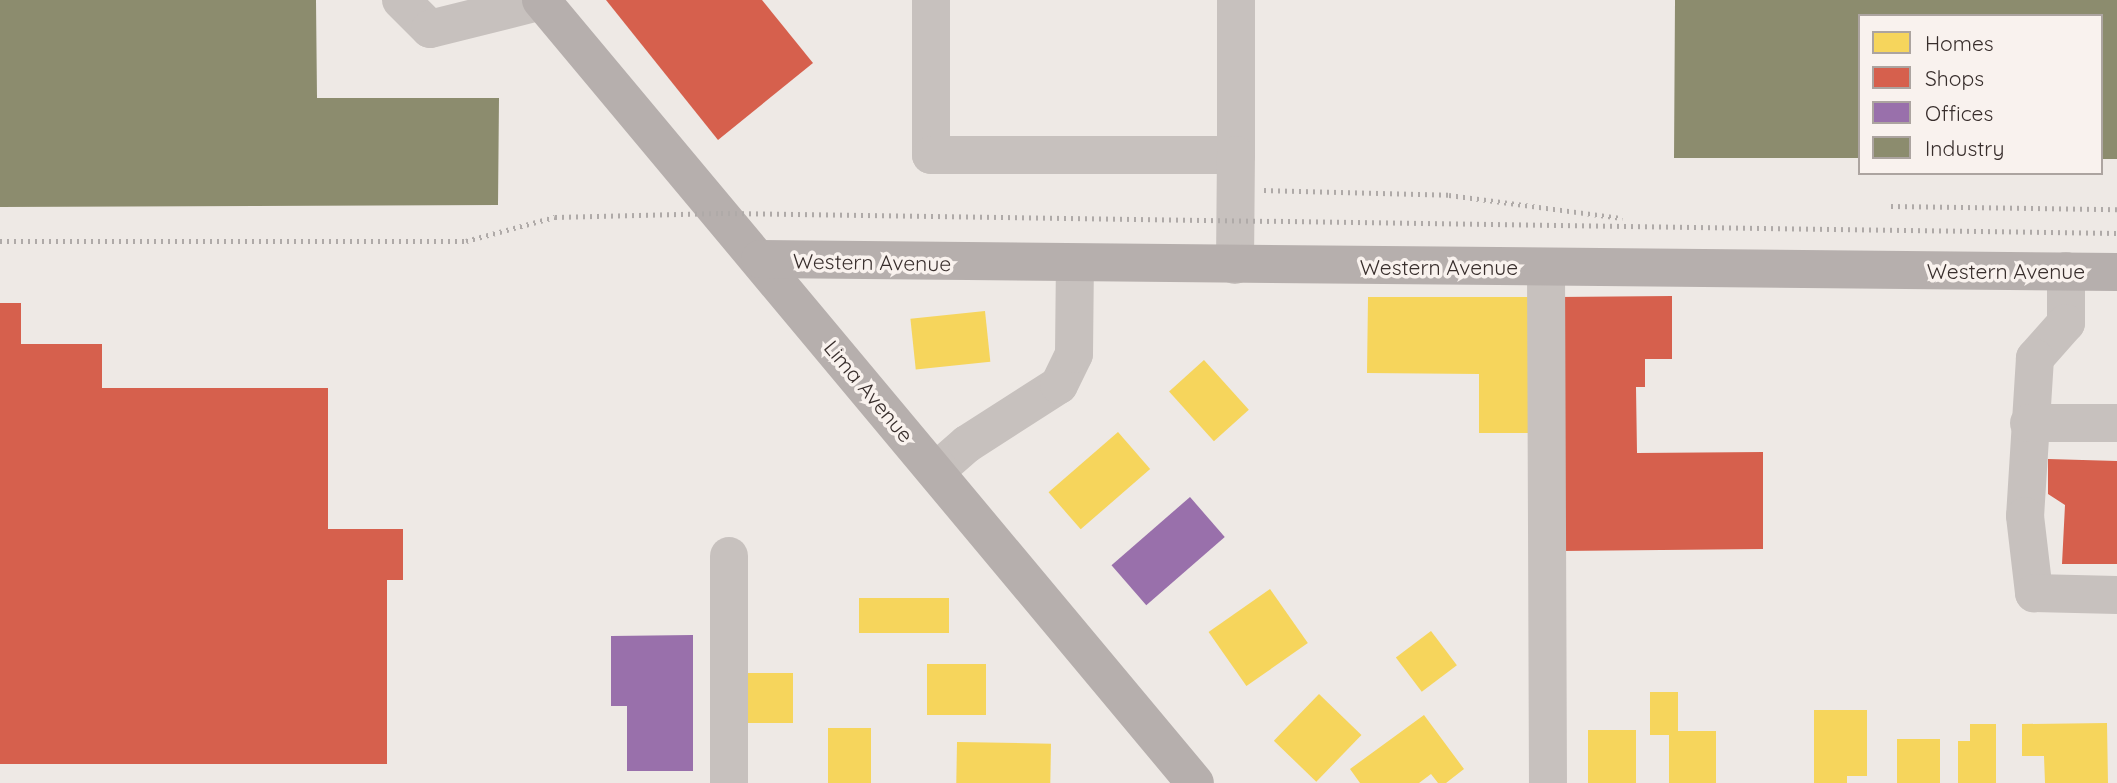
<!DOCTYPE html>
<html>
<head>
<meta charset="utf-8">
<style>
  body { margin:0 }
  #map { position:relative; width:2117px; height:783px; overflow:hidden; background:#eee9e5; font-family:Quicksand,sans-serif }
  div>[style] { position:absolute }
  .homes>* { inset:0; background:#f6d55c; transform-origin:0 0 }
  .shops>* { inset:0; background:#d6604d }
  .offices>* { inset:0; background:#9970ab; transform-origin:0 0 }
  .industry>* { inset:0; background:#8c8c6e }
  .minor>* { height:38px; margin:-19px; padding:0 19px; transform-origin:19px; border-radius:19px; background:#c7c1be }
  .major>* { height:38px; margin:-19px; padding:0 19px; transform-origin:19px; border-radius:19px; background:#b6afad }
  .rail>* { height:5px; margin-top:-2.5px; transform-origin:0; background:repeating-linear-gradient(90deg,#afaaa8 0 2px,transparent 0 7px) }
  span { translate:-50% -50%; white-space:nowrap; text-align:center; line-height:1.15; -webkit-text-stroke:7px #f9f2ee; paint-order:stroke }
  .street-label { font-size:21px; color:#382e2c }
  .legend { position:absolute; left:1858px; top:14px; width:245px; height:161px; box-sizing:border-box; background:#f9f2ee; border:2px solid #aca4a0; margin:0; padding:9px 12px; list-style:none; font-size:21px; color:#382e2c }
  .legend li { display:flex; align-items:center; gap:14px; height:35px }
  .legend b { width:35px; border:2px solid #aca4a0 }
</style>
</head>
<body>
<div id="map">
  <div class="homes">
    <i style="clip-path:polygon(1368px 297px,1534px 297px,1534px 433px,1479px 433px,1479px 374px,1367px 373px)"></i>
    <i style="left:985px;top:311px;width:51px;height:75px;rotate:84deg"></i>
    <i style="left:1204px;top:360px;width:67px;height:47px;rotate:48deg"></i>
    <i style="left:1118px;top:432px;width:49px;height:92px;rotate:49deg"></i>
    <i style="left:1270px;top:589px;width:66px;height:75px;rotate:55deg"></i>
    <i style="left:859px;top:598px;width:90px;height:35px"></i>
    <i style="left:1431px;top:631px;width:43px;height:44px;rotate:53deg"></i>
    <i style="left:927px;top:664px;width:59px;height:51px"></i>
    <i style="left:740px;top:673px;width:53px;height:50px"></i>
    <i style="clip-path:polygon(1650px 692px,1678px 692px,1678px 731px,1716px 731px,1716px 783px,1669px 783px,1669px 735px,1650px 735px)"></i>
    <i style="left:1319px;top:694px;width:59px;height:65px;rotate:44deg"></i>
    <i style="clip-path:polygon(1814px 710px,1867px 710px,1867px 776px,1847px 776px,1847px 783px,1814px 783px)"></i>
    <i style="clip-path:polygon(1424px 715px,1464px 769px,1446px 783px,1438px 783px,1431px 774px,1419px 783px,1360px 783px,1350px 769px)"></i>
    <i style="clip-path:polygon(2107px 723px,2108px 783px,2045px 783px,2044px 756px,2022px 756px,2022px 724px)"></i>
    <i style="clip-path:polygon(1970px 724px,1996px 724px,1996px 783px,1958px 783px,1958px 741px,1970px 741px)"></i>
    <i style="left:828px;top:728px;width:43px;height:55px"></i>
    <i style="left:1588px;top:730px;width:48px;height:53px"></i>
    <i style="left:1897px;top:739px;width:43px;height:44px"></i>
    <i style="left:957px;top:742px;width:94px;height:41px;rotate:1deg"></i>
  </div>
  <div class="shops">
    <i style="clip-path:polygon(606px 0,762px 0,813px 63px,718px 140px)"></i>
    <i style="clip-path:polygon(1672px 296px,1672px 359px,1645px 359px,1645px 387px,1636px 387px,1637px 453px,1763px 452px,1763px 549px,1560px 551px,1558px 297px)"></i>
    <i style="clip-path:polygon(0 303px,21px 303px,21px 344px,102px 344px,102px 388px,328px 388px,328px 529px,403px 529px,403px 580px,387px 580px,387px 764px,0 764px)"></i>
    <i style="clip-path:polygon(2048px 459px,2117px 461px,2117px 564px,2062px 564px,2065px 505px,2048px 494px)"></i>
  </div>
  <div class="offices">
    <i style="left:1190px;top:497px;width:53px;height:104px;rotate:49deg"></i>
    <i style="clip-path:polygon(693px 635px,693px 771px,627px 771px,627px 706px,611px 706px,611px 636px)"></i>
  </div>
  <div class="industry">
    <i style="clip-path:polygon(0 0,316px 0,317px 98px,499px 98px,498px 205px,0 207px)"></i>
    <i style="clip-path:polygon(1675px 0,2117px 0,2117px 159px,2101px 159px,2101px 16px,1860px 16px,1860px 158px,1674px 158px)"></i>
  </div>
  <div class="minor">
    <i style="left:401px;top:0;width:41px;rotate:45deg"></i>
    <i style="left:430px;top:29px;width:115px;rotate:-14deg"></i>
    <i style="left:931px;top:0;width:155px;rotate:90deg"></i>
    <i style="left:931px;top:155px;width:305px"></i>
    <i style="left:1236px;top:155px;width:155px;rotate:-90deg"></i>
    <i style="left:1235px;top:265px;width:110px;rotate:-89.5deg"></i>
    <i style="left:1546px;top:268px;width:515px;rotate:89.78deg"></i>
    <i style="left:2066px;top:271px;width:52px;rotate:90deg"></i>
    <i style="left:2066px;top:323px;width:47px;rotate:131.5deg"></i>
    <i style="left:2035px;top:358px;width:158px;rotate:93.6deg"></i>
    <i style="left:2025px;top:516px;width:78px;rotate:83.3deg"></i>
    <i style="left:2034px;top:593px;width:83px;rotate:1.4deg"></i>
    <i style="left:2029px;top:423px;width:88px"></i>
    <i style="left:936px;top:471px;width:41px;rotate:-41.1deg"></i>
    <i style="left:967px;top:444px;width:109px;rotate:-32.7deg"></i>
    <i style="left:1059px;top:385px;width:34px;rotate:-64deg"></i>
    <i style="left:1074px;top:354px;width:90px;rotate:-89.4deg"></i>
    <i style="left:729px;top:556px;width:227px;rotate:90deg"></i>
  </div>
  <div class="major">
    <i style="left:541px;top:0;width:1020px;rotate:50.13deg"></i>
    <i style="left:760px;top:259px;width:1357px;rotate:0.55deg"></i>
  </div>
  <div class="rail">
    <i style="left:1264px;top:190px;width:185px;rotate:1.5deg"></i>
    <i style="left:1449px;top:195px;width:175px;rotate:7.6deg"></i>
    <i style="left:1891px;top:206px;width:226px;rotate:0.8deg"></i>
    <i style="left:0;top:241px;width:466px"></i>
    <i style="left:466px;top:241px;width:92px;rotate:-15.1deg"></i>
    <i style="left:555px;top:217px;width:166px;rotate:-1.4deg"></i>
    <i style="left:721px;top:213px;width:1396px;rotate:0.82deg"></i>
  </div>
  <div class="street-label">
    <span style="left:872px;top:262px;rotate:1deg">Western Avenue</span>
    <span style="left:1439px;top:267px">Western Avenue</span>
    <span style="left:2006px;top:271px">Western Avenue</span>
    <span style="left:869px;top:391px;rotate:50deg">Lima Avenue</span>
  </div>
  <ul class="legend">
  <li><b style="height:19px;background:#f6d55c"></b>Homes</li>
  <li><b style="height:19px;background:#d6604d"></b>Shops</li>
  <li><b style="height:19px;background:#9970ab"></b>Offices</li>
  <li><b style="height:19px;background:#8c8c6e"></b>Industry</li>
  </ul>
</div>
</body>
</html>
